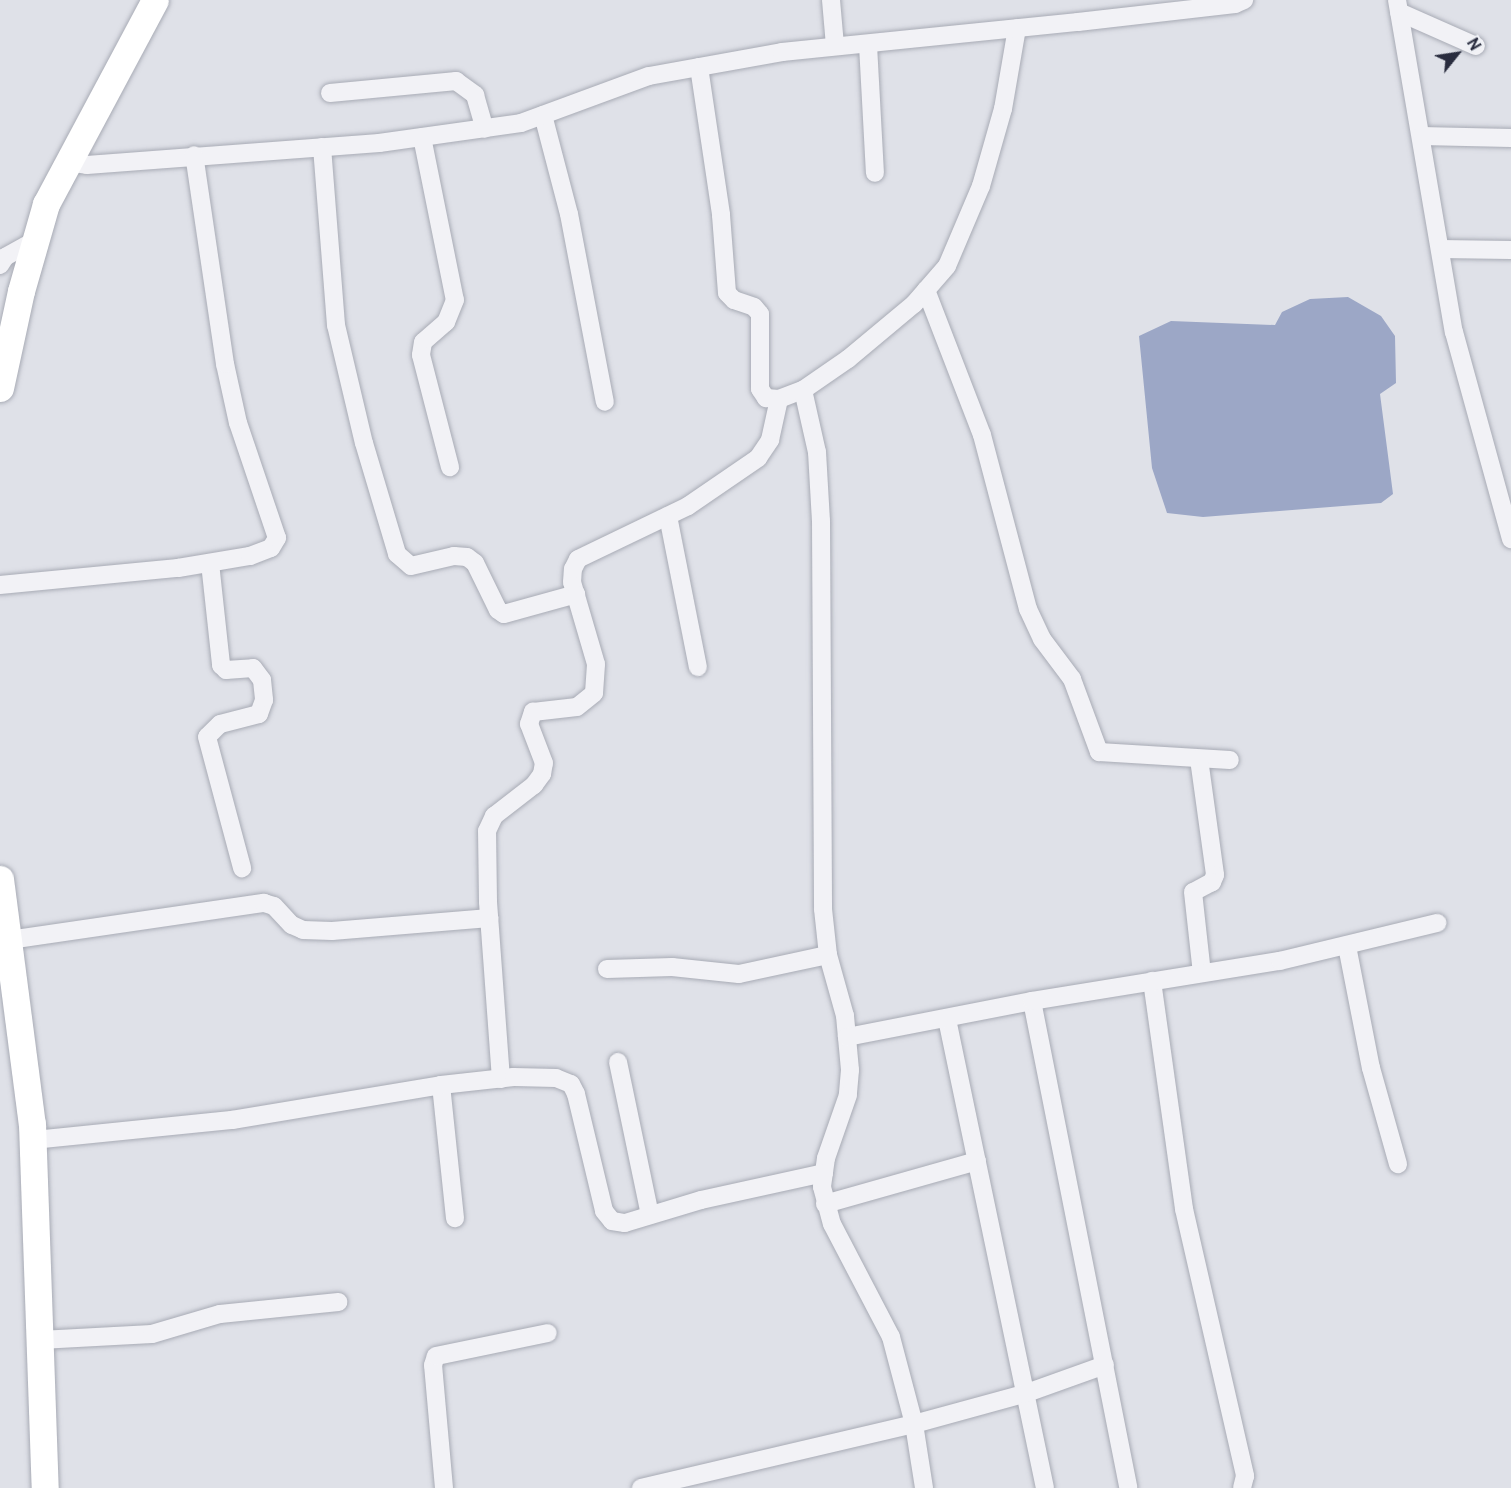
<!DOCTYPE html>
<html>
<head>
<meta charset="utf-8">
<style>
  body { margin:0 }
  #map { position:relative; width:1511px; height:1488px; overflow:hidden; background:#dfe1e8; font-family:Overpass,sans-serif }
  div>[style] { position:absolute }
  .water>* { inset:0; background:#9ca7c6 }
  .roads { filter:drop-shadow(0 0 2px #a8abb5) drop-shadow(0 0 2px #a8abb5) }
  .street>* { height:18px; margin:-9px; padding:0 9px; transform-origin:9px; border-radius:9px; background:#f2f2f6 }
  .primary>* { height:27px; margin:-13.5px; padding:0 13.5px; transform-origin:13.5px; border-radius:13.5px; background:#fff }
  span { translate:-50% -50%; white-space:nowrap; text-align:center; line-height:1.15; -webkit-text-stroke:5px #eef0f5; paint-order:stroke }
  .north { position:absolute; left:1427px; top:24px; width:60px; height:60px; -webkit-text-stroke:4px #eef0f5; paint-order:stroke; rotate:60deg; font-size:16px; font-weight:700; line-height:24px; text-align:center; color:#292c3e }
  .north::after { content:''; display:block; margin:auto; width:21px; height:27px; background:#292c3e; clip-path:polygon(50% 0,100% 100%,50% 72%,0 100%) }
</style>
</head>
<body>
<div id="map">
  <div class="water">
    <i style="clip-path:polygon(1348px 297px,1381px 316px,1395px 336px,1396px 383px,1380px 394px,1393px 494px,1381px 503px,1203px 517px,1167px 513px,1152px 468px,1139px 336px,1171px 321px,1275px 325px,1282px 312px,1310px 299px)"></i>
  </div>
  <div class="roads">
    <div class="street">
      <i style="left:831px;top:0;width:46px;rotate:85deg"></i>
      <i style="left:1397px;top:0;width:337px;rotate:80.3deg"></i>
      <i style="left:1454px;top:332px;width:215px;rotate:74.6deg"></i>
      <i style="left:1399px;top:12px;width:84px;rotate:23.8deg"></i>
      <i style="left:868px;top:45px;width:128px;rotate:86.9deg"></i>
      <i style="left:699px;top:67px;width:150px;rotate:81.5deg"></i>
      <i style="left:721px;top:215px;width:78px;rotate:85.6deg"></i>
      <i style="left:727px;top:293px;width:10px;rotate:45deg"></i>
      <i style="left:734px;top:300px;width:21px;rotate:19deg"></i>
      <i style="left:754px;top:307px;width:9px;rotate:49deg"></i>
      <i style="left:760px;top:314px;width:75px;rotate:90deg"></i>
      <i style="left:760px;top:389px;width:11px;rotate:56deg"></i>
      <i style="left:766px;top:398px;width:13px;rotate:4deg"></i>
      <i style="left:779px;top:399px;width:26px;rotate:-21deg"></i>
      <i style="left:803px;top:390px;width:55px;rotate:-34.6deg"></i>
      <i style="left:848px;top:359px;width:86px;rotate:-39.8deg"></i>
      <i style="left:914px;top:304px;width:50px;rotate:-49deg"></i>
      <i style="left:947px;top:266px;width:87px;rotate:-67deg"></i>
      <i style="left:981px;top:186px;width:80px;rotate:-74.1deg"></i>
      <i style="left:1003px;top:109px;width:82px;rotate:-80.2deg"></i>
      <i style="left:330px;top:93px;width:127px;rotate:-5.4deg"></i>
      <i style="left:456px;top:81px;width:24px;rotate:36deg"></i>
      <i style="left:475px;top:95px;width:35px;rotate:74deg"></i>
      <i style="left:543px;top:115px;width:102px;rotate:75.3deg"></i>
      <i style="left:569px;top:214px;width:191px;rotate:79.2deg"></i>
      <i style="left:1421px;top:136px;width:90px;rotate:1.3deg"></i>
      <i style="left:422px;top:137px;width:166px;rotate:78.6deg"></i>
      <i style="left:455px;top:300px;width:24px;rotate:112deg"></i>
      <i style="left:446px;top:322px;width:30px;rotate:139deg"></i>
      <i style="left:423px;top:342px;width:13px;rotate:99deg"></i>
      <i style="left:421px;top:355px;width:116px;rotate:75.5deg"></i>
      <i style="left:322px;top:147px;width:179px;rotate:85.5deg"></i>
      <i style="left:336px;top:325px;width:121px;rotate:76.7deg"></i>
      <i style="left:364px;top:443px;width:116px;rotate:73.4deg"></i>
      <i style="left:397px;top:554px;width:18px;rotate:41deg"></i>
      <i style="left:411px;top:566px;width:44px;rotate:-13.1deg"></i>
      <i style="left:454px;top:556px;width:13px;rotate:4deg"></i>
      <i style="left:467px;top:557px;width:10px;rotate:37deg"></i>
      <i style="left:475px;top:563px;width:52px;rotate:63.9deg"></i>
      <i style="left:498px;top:610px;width:7px;rotate:34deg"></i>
      <i style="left:504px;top:614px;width:75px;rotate:-15.5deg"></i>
      <i style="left:66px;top:162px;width:21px;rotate:8deg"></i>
      <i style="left:87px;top:165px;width:293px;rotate:-4.3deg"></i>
      <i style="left:379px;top:143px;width:143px;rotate:-8deg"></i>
      <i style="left:521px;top:123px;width:136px;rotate:-20.2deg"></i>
      <i style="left:649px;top:76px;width:135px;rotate:-10.2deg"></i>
      <i style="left:782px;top:52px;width:298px;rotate:-5.8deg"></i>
      <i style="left:1078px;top:22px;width:158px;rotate:-6.5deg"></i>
      <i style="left:1235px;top:4px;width:10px;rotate:-24deg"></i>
      <i style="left:1440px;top:249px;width:71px;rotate:0.8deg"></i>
      <i style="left:0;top:265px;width:9px;rotate:-58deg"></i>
      <i style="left:5px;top:257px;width:33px;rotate:-29deg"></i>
      <i style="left:926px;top:290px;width:155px;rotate:68.9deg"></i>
      <i style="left:982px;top:435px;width:180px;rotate:75.2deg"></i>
      <i style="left:1028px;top:609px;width:33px;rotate:65deg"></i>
      <i style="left:1042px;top:639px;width:50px;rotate:53.1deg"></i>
      <i style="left:1072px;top:679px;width:78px;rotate:69.7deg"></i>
      <i style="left:1099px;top:752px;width:131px;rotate:3.5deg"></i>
      <i style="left:803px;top:390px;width:64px;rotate:77.3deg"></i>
      <i style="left:817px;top:452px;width:69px;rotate:86.7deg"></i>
      <i style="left:821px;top:521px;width:388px;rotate:89.7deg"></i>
      <i style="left:823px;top:909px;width:46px;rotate:83.8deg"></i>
      <i style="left:828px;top:955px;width:63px;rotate:74.4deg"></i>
      <i style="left:845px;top:1016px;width:54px;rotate:84.7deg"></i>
      <i style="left:850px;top:1070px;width:25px;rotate:95deg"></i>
      <i style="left:848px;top:1095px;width:67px;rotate:109.2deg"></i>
      <i style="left:826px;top:1158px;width:29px;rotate:98deg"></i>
      <i style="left:822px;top:1187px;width:38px;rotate:75deg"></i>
      <i style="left:832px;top:1224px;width:127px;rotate:62.4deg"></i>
      <i style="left:891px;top:1337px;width:90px;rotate:75.2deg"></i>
      <i style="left:914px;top:1424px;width:65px;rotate:81.1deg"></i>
      <i style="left:668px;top:516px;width:154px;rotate:78.8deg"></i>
      <i style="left:210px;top:563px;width:103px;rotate:83.8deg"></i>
      <i style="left:221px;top:665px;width:7px;rotate:45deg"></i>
      <i style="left:226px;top:670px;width:27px;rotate:-4deg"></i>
      <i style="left:253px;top:668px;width:15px;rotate:53deg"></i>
      <i style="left:262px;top:680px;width:20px;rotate:84deg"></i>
      <i style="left:264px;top:700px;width:15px;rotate:110deg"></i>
      <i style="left:259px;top:714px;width:40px;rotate:165.6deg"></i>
      <i style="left:220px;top:724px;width:18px;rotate:135deg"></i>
      <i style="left:207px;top:737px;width:136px;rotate:75deg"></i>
      <i style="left:0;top:585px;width:179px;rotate:-5.5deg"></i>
      <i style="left:178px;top:568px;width:73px;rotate:-9.5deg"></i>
      <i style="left:250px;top:556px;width:22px;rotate:-21deg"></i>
      <i style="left:271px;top:548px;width:12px;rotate:-59deg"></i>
      <i style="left:277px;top:538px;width:121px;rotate:-108.7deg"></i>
      <i style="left:238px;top:423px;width:60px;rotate:-102.4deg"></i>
      <i style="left:225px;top:364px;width:211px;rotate:-98.4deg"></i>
      <i style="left:1199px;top:759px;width:117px;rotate:82.1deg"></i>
      <i style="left:1215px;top:875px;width:8px;rotate:113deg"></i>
      <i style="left:1212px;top:882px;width:21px;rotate:152deg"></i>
      <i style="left:1193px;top:892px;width:81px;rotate:83.7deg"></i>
      <i style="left:9px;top:940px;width:258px;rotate:-8.3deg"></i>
      <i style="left:264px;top:903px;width:10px;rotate:17deg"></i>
      <i style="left:274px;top:906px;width:26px;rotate:47deg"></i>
      <i style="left:292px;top:925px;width:12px;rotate:24deg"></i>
      <i style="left:303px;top:930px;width:29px;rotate:2deg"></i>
      <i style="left:332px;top:931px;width:158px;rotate:-4.7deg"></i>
      <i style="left:1347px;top:946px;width:124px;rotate:78.9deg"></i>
      <i style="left:1371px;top:1068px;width:100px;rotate:74.3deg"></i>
      <i style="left:607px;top:969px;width:65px;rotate:-1.8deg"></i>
      <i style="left:672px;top:967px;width:67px;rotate:6deg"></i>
      <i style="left:739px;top:974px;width:91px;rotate:-12.1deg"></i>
      <i style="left:1152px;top:981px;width:230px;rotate:82deg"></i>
      <i style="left:1184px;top:1209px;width:274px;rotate:77.1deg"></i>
      <i style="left:1245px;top:1476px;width:12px;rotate:104deg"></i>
      <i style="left:1032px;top:1001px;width:496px;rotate:78.8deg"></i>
      <i style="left:947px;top:1019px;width:479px;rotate:78.2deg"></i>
      <i style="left:847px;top:1037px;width:188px;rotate:-11deg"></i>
      <i style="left:1032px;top:1001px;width:251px;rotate:-9.2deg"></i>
      <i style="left:1280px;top:961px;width:162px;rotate:-13.6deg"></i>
      <i style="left:618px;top:1062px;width:156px;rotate:78.2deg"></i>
      <i style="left:501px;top:1079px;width:178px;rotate:-94.2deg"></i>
      <i style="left:488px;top:901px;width:70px;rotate:-90.8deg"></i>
      <i style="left:487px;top:831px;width:17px;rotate:-65deg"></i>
      <i style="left:494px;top:816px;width:51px;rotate:-37.8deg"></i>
      <i style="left:534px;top:785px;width:14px;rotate:-54deg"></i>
      <i style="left:542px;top:774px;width:11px;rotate:-80deg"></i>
      <i style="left:544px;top:763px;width:42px;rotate:-111deg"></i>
      <i style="left:529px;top:724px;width:13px;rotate:-72deg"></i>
      <i style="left:533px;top:712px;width:44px;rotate:-6.5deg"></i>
      <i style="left:577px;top:707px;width:22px;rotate:-39deg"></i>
      <i style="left:594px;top:693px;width:29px;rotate:-86deg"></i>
      <i style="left:596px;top:664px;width:85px;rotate:-106.3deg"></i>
      <i style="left:572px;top:582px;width:13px;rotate:-86deg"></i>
      <i style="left:573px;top:569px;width:11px;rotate:-63deg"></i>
      <i style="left:578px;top:559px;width:122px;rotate:-25.7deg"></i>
      <i style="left:688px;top:506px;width:85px;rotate:-34.4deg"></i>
      <i style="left:758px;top:458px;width:22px;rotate:-56deg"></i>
      <i style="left:770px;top:440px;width:42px;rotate:-77.6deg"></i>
      <i style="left:441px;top:1085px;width:134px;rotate:84deg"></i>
      <i style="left:34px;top:1140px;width:199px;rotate:-5.8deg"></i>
      <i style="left:232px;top:1120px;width:212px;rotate:-9.5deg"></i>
      <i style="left:441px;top:1085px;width:73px;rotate:-6.3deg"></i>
      <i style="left:514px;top:1077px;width:42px;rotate:1.4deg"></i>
      <i style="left:556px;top:1078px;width:16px;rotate:22deg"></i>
      <i style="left:571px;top:1084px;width:11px;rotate:63deg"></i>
      <i style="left:576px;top:1094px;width:120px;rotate:76.5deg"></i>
      <i style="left:604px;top:1211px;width:13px;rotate:51deg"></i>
      <i style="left:612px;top:1221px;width:13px;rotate:9deg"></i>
      <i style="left:625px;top:1223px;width:79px;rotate:-16.8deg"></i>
      <i style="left:701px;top:1200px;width:126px;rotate:-12.4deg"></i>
      <i style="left:825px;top:1204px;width:158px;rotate:-15.8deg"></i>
      <i style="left:40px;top:1340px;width:112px;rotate:-3.1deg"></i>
      <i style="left:152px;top:1334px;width:71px;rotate:-16.4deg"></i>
      <i style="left:220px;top:1314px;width:119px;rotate:-5.8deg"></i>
      <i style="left:444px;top:1488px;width:123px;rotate:-95.1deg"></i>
      <i style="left:433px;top:1365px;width:9px;rotate:-72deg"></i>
      <i style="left:436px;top:1356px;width:114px;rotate:-11.6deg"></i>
      <i style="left:641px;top:1488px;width:280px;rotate:-13.2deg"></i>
      <i style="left:914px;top:1424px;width:114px;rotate:-15.3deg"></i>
      <i style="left:1024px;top:1394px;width:86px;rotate:-19.7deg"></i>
    </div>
    <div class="primary">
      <i style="left:0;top:388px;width:99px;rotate:-77.8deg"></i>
      <i style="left:21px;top:291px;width:91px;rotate:-74deg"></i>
      <i style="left:46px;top:204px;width:231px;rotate:-61.9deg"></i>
      <i style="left:0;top:879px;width:247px;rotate:82.6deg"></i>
      <i style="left:32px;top:1124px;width:364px;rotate:88deg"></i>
    </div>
  </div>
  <div class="north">N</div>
</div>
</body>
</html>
